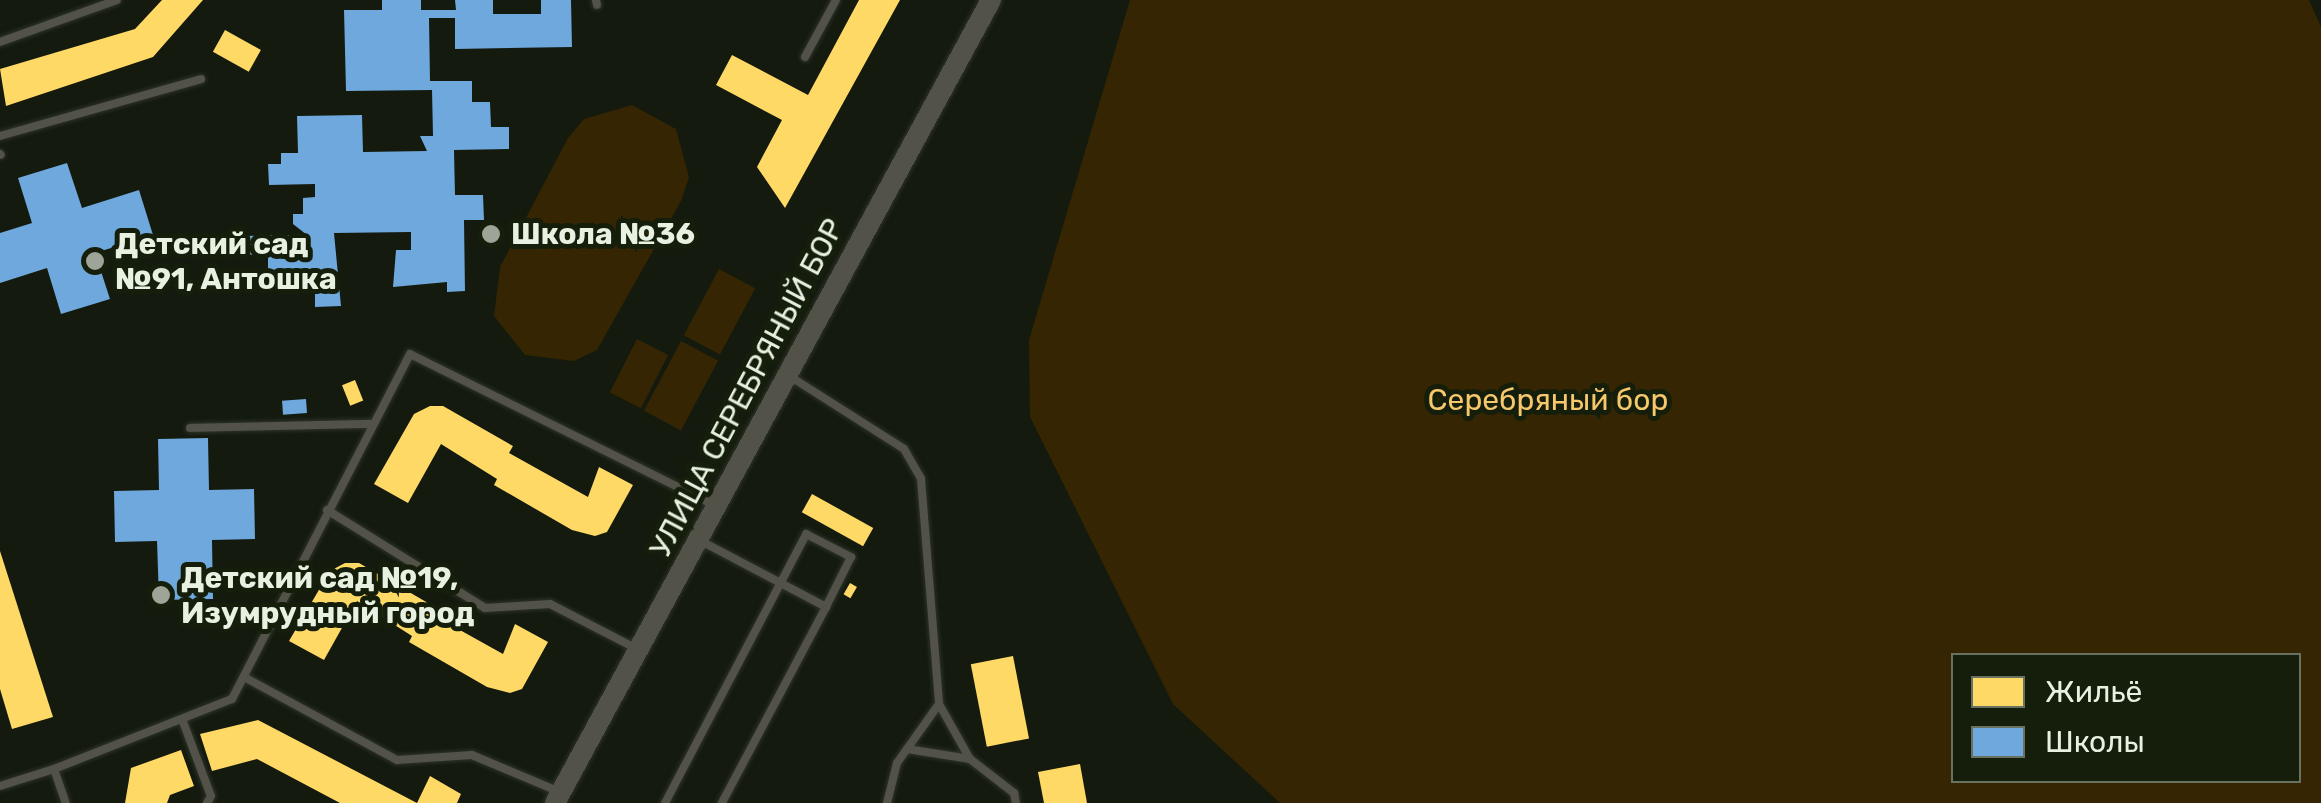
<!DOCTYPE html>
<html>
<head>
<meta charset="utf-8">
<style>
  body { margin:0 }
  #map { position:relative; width:2321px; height:803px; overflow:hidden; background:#141a0e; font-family:Rubik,sans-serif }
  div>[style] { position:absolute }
  .green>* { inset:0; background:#352502; transform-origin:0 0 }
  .homes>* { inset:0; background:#ffd966; transform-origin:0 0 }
  .schools>* { inset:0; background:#6fa8dc; transform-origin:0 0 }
  .roads { filter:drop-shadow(0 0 2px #2d3328) drop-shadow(0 0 2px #2d3328) }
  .service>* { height:8px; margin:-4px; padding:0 4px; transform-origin:4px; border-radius:4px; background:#525248 }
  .tertiary>* { height:20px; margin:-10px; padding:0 10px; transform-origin:10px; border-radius:10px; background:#525248 }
  .dots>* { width:28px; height:28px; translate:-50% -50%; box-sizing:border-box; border:5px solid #141e0a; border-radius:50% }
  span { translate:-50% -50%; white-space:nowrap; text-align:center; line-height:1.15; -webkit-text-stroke:10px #141e0a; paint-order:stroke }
  .poi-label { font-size:30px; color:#e8f0e2; font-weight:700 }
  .left { translate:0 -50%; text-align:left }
  .street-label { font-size:30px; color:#e8f0e2 }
  .park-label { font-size:30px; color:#f7c76c }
  .legend { position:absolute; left:1951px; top:653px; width:350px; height:130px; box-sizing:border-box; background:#141e0a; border:2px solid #697260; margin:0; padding:12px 18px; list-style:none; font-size:30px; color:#e8f0e2 }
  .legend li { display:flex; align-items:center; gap:20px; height:50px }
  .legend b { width:50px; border:2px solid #697260 }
</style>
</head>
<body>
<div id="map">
  <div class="green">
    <i style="clip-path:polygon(evenodd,1130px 0,2309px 0,2321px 27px,2321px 803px,1280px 803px,1173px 704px,1030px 417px,1029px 340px,1130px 0,1954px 656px,2298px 656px,2298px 780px,1954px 780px,1954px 656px)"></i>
    <i style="clip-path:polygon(632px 105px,676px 129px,689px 177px,681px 201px,597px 350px,574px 361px,525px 355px,494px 316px,500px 267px,568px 138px,584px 119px)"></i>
    <i style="left:719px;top:269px;width:41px;height:75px;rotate:28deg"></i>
    <i style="left:637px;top:339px;width:35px;height:60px;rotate:27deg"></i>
    <i style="left:681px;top:341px;width:42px;height:79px;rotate:28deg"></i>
  </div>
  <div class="homes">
    <i style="clip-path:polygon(162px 0,203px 0,153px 57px,6px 106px,0 69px,135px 29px)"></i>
    <i style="clip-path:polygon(859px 0,900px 0,785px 208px,757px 167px,782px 120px,716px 85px,732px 55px,808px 95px)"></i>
    <i style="left:225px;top:30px;width:41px;height:25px;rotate:29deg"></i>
    <i style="left:355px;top:380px;width:22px;height:14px;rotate:68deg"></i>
    <i style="clip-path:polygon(430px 406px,443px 406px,513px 446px,509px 453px,588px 497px,599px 467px,633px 485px,607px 532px,595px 536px,572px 530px,494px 485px,497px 479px,441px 444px,408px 503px,374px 484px,414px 414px)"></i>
    <i style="left:812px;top:494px;width:70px;height:21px;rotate:29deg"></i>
    <i style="clip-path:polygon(0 551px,53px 717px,12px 729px,0 689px)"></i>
    <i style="clip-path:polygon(345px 563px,359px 563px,428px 603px,424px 610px,503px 654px,515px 624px,548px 642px,522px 689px,510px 693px,487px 687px,409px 642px,412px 636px,357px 601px,324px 660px,289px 641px,330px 571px)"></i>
    <i style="left:850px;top:583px;width:8px;height:13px;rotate:30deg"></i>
    <i style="left:1013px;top:656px;width:84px;height:43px;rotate:79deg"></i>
    <i style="clip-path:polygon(258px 720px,417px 803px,430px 776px,461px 794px,457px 803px,340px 803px,257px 759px,212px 771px,200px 734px)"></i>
    <i style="clip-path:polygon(181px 750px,194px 786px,170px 795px,167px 803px,125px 803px,131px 768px)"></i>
    <i style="clip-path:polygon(1080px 764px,1087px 803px,1044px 803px,1038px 772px)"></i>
  </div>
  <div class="schools">
    <i style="clip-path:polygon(382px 0,421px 0,421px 10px,456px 10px,455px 0,493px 0,493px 14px,541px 14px,541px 0,571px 0,572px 47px,455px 49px,455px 18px,429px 18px,430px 81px,472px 81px,472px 102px,490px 102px,491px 127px,509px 127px,509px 149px,454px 150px,455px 195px,483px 195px,484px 220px,464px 220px,465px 291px,447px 292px,447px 282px,393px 287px,396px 250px,411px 250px,411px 232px,334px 233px,341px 306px,315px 307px,315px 289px,290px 289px,290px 272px,268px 273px,268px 254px,244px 255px,244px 236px,307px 235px,293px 224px,293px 214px,303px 214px,303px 198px,315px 197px,315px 184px,269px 185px,268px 164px,281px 164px,281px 153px,298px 153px,297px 116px,362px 115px,363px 152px,427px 151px,420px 136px,433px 136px,432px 90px,346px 91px,344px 10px,382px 10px)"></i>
    <i style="clip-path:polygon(67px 163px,82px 208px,139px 190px,153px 235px,95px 253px,110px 299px,61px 314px,47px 268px,0 283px,0 233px,32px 223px,18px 178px)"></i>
    <i style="left:306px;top:399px;width:14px;height:24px;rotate:86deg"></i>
    <i style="clip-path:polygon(208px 438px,209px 490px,254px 489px,255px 539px,212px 540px,213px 599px,159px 600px,157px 541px,115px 542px,114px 491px,159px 490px,158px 439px)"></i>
  </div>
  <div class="roads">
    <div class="service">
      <i style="left:596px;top:0;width:5px;rotate:79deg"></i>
      <i style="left:0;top:42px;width:124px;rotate:-19.7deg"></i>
      <i style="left:805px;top:57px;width:65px;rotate:-61.5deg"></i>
      <i style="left:0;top:136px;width:209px;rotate:-15.8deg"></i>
      <i style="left:0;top:154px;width:1px;rotate:45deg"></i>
      <i style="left:791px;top:377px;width:134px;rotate:32.5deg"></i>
      <i style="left:904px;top:449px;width:34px;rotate:60deg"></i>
      <i style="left:921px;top:479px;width:226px;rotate:85.4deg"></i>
      <i style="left:939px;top:704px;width:63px;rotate:60.6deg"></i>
      <i style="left:190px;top:428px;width:180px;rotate:-1.3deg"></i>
      <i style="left:327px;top:510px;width:186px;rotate:31.8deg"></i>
      <i style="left:485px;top:608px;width:65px;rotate:-3.5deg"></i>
      <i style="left:550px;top:604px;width:100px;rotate:27.3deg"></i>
      <i style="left:699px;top:540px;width:144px;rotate:27.8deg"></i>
      <i style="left:826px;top:607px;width:222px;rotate:118deg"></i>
      <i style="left:244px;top:677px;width:174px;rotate:28.5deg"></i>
      <i style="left:397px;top:760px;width:75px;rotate:-3.8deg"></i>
      <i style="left:472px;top:755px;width:95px;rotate:22.8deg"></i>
      <i style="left:182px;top:719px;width:82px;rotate:69.4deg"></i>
      <i style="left:211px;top:796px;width:8px;rotate:120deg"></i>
      <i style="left:907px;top:749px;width:64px;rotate:9deg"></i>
      <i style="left:970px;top:759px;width:56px;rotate:37.7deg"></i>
      <i style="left:1014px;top:793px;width:10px;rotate:79deg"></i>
      <i style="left:54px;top:769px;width:191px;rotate:-21.5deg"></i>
      <i style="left:232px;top:699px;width:388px;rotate:-62.7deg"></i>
      <i style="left:410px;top:354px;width:342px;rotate:26.4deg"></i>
      <i style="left:0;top:786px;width:57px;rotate:-17.5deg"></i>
      <i style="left:54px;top:769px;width:36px;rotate:71deg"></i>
      <i style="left:665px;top:803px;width:304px;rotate:-62.3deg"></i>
      <i style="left:806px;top:534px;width:51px;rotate:27.1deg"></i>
      <i style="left:851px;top:557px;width:56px;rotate:116.6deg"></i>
      <i style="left:887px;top:803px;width:41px;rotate:-76deg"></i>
      <i style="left:897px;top:763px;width:72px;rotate:-54.6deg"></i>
    </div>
    <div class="tertiary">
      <i style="left:555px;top:803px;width:914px;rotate:-61.5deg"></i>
    </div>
  </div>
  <div class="dots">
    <i style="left:491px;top:234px;background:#9ea598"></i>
    <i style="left:95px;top:261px;background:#9ea598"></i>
    <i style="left:161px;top:595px;background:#9ea598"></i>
  </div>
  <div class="poi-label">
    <span class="left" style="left:511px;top:234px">Школа №36</span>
    <span class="left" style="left:115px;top:261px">Детский сад<br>№91, Антошка</span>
    <span class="left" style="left:181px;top:595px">Детский сад №19,<br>Изумрудный город</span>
  </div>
  <div class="street-label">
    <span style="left:747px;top:388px;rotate:-62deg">УЛИЦА СЕРЕБРЯНЫЙ БОР</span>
  </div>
  <div class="park-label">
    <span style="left:1548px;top:400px">Серебряный бор</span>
  </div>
  <ul class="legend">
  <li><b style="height:28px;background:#ffd966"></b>Жильё</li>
  <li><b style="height:28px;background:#6fa8dc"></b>Школы</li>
  </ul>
</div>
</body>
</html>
